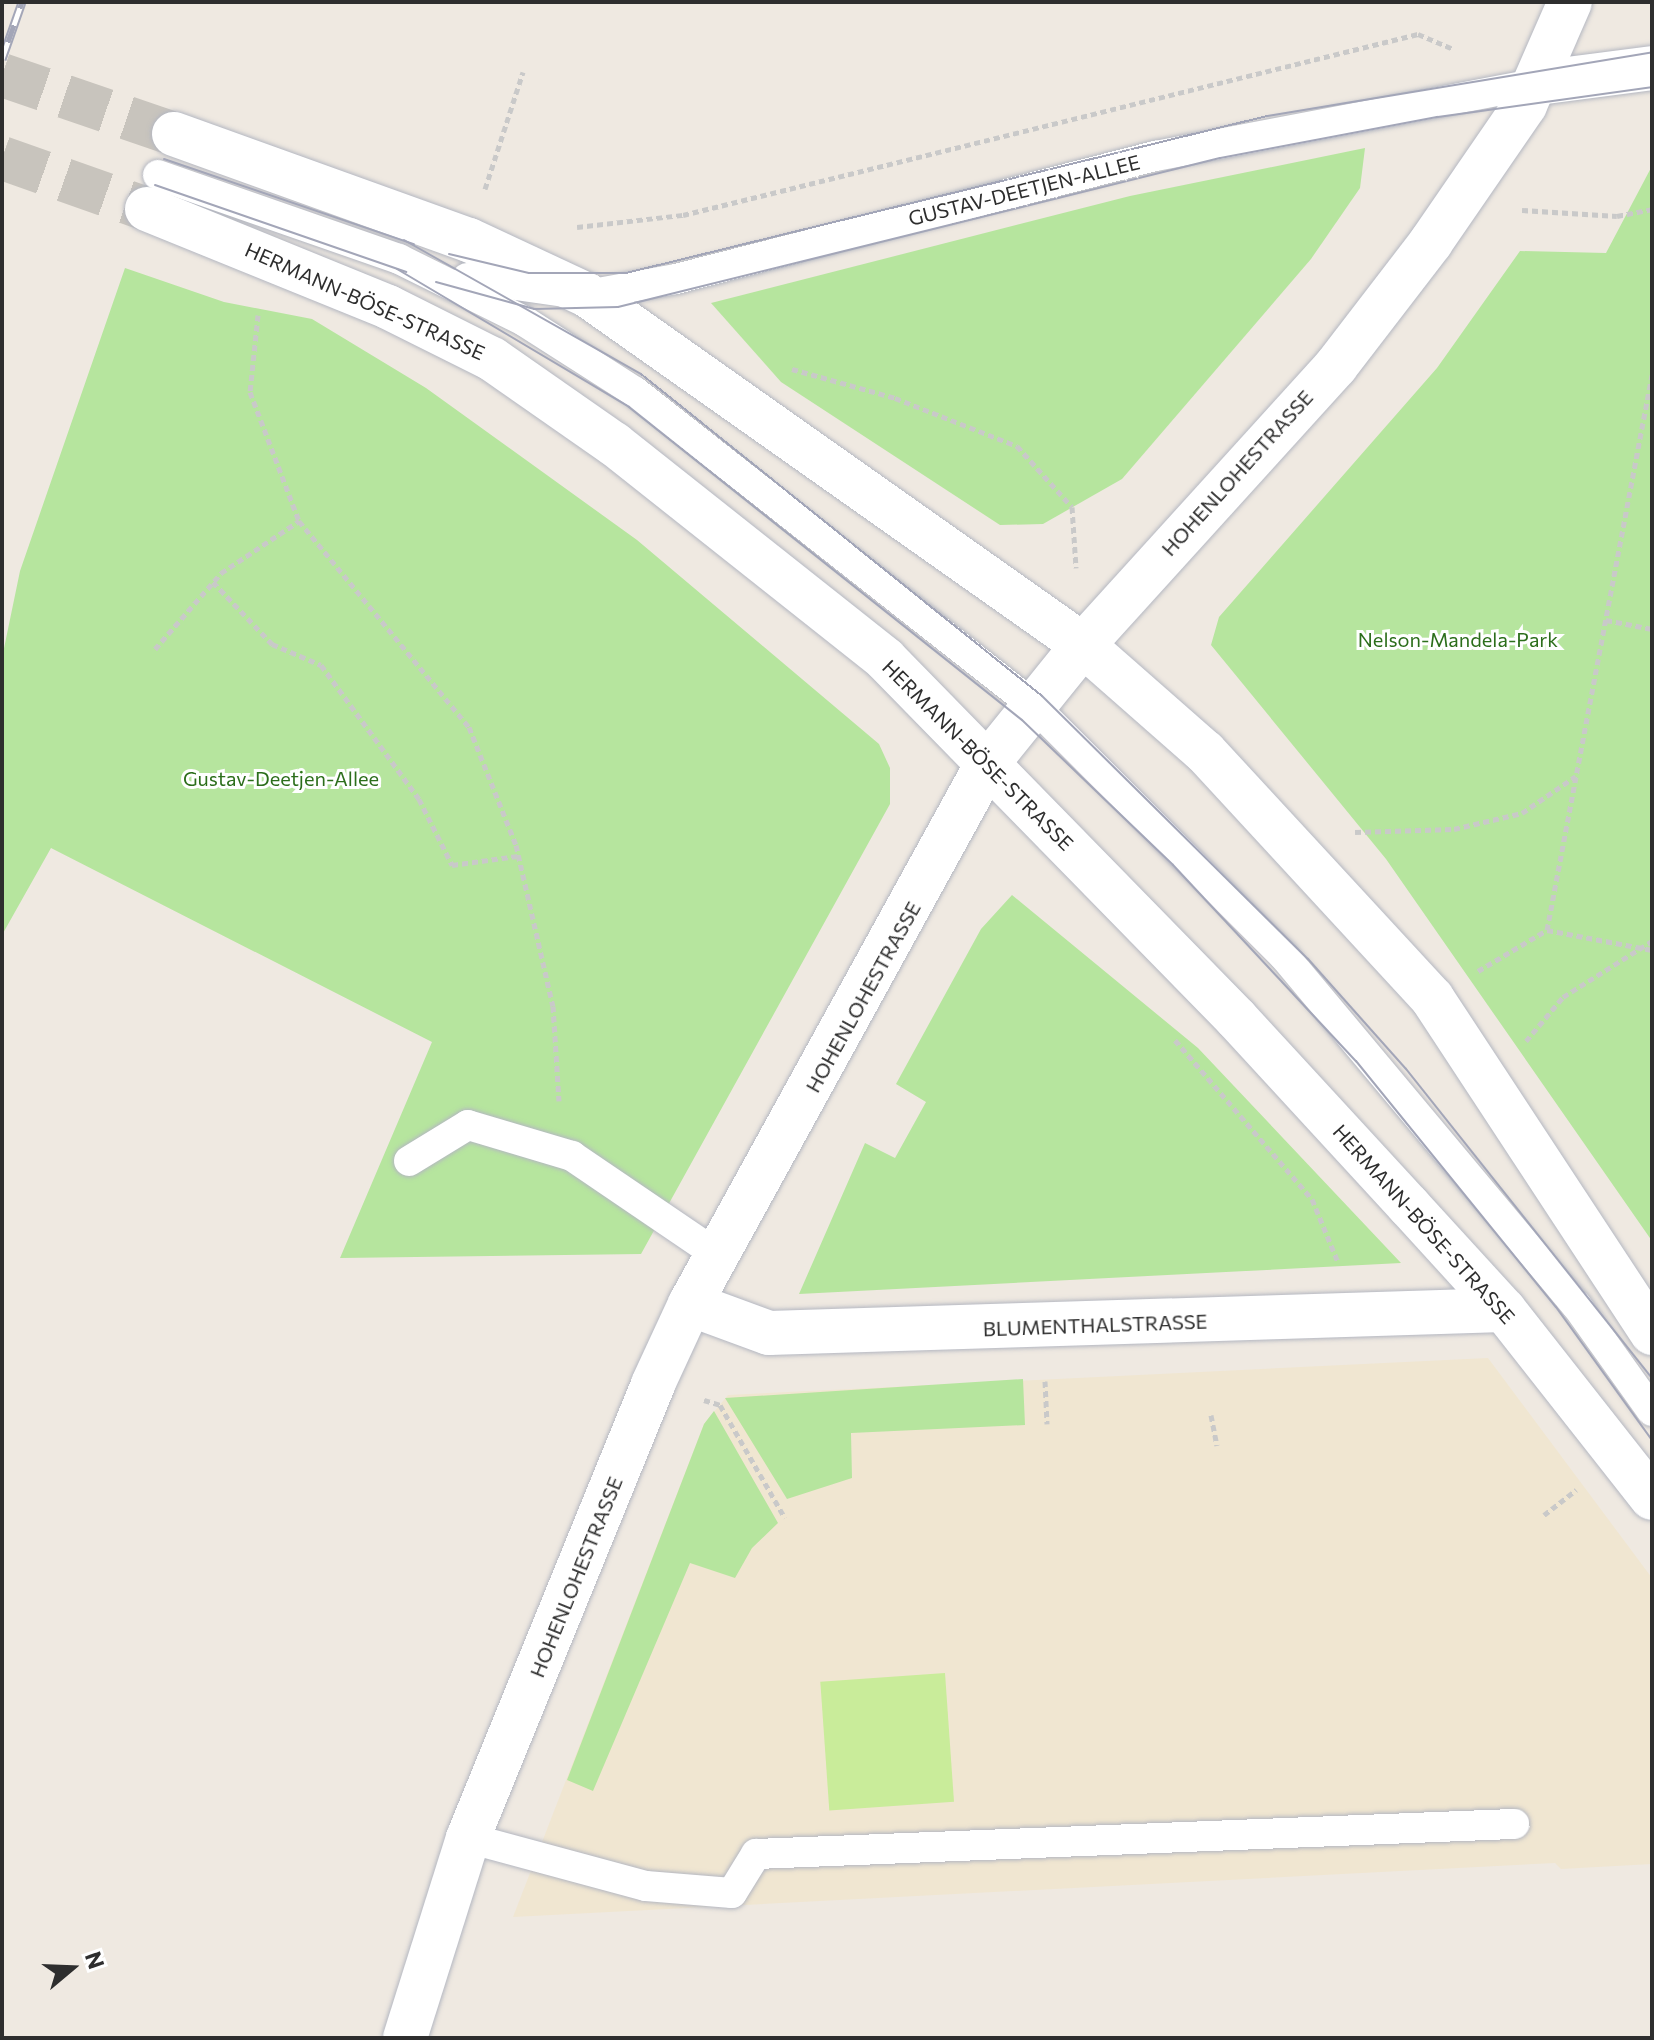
<!DOCTYPE html>
<html>
<head>
<meta charset="utf-8">
<style>
  body { margin:0 }
  #map { position:relative; width:1654px; height:2040px; overflow:hidden; background:#efe9e1; font-family:Commissioner,sans-serif }
  div>[style] { position:absolute }
  .education>* { inset:0; background:#f0e6d1 }
  .green>* { inset:0; background:#b6e59e }
  .pitch>* { inset:0; background:#c9ec9a; transform-origin:0 0 }
  .secondary-tunnel>* { height:44px; margin-top:-22px; transform-origin:0; background:repeating-linear-gradient(90deg,#c8c4bd 0 44px,transparent 0 66px) }
  .path>* { height:5px; margin-top:-2.5px; transform-origin:0; background:repeating-linear-gradient(90deg,#c9c9c9 0 6px,transparent 0 10px) }
  .roads { filter:drop-shadow(0 0 2px #b4b7c1) drop-shadow(0 0 2px #b4b7c1) }
  .lane>* { height:30px; margin:-15px; padding:0 15px; transform-origin:15px; border-radius:15px; background:#fff }
  .street>* { height:44px; margin:-22px; padding:0 22px; transform-origin:22px; border-radius:22px; background:#fff }
  .secondary>* { height:44px; margin:-22px; padding:0 22px; transform-origin:22px; border-radius:22px; background:#fff }
  .tram>* { height:2px; margin:-1px; padding:0 1px; transform-origin:1px; border-radius:1px; background:#a3a6b8 }
  .rail>* { height:9px; margin-top:-4.5px; transform-origin:0; background:repeating-linear-gradient(90deg,#fff 0 18px,#a3a6b8 0 36px); box-sizing:border-box; border-block:2px solid #a3a6b8 }
  span { translate:-50% -50%; white-space:nowrap; text-align:center; line-height:1.15; -webkit-text-stroke:6px #fff; paint-order:stroke }
  .street-label { font-size:20px; color:#2e2e2e }
  .park-label { font-size:20px; color:#2c6e1b }
  .frame { position:absolute; inset:0; border:4px solid #2e2e2e; pointer-events:none }
  .north { position:absolute; left:32px; top:1928px; width:80px; height:80px; -webkit-text-stroke:6px #fff; paint-order:stroke; rotate:71deg; font-size:22px; font-weight:700; line-height:32px; text-align:center; color:#2e2e2e }
  .north::after { content:''; display:block; margin:auto; width:28px; height:36px; background:#2e2e2e; clip-path:polygon(50% 0,100% 100%,50% 72%,0 100%) }
</style>
</head>
<body>
<div id="map">
  <div class="education">
    <i style="clip-path:polygon(1488px 1358px,1652px 1578px,1652px 1864px,1561px 1869px,1555px 1863px,513px 1917px,704px 1424px,728px 1395px)"></i>
  </div>
  <div class="green">
    <i style="clip-path:polygon(1365px 148px,1360px 188px,1311px 259px,1122px 479px,1043px 524px,1000px 525px,781px 382px,711px 303px,1130px 196px)"></i>
    <i style="clip-path:polygon(1652px 166px,1652px 1241px,1386px 859px,1211px 645px,1219px 617px,1437px 368px,1520px 251px,1606px 253px)"></i>
    <i style="clip-path:polygon(125px 268px,224px 302px,312px 319px,426px 388px,637px 540px,879px 744px,890px 768px,890px 804px,641px 1254px,340px 1258px,432px 1042px,51px 848px,2px 935px,2px 658px,20px 571px)"></i>
    <i style="clip-path:polygon(1012px 895px,1198px 1048px,1401px 1263px,799px 1294px,865px 1143px,895px 1158px,926px 1102px,896px 1084px,981px 929px)"></i>
    <i style="clip-path:polygon(1023px 1379px,1025px 1425px,851px 1433px,852px 1478px,787px 1499px,725px 1398px)"></i>
    <i style="clip-path:polygon(714px 1411px,778px 1523px,752px 1548px,735px 1578px,690px 1563px,593px 1791px,567px 1780px,704px 1424px)"></i>
  </div>
  <div class="pitch">
    <i style="left:945px;top:1673px;width:129px;height:125px;rotate:86deg"></i>
  </div>
  <div class="secondary-tunnel">
    <i style="left:2px;top:75px;width:182px;rotate:18.9deg"></i>
    <i style="left:2px;top:158px;width:154px;rotate:19.4deg"></i>
  </div>
  <div class="path">
    <i style="left:485px;top:189px;width:123px;rotate:-72deg"></i>
    <i style="left:1522px;top:210px;width:95px;rotate:3.6deg"></i>
    <i style="left:1617px;top:216px;width:36px;rotate:-11deg"></i>
    <i style="left:577px;top:227px;width:107px;rotate:-6.5deg"></i>
    <i style="left:683px;top:215px;width:757px;rotate:-13.83deg"></i>
    <i style="left:1418px;top:34px;width:39px;rotate:23deg"></i>
    <i style="left:258px;top:315px;width:77px;rotate:95.9deg"></i>
    <i style="left:250px;top:392px;width:138px;rotate:69.2deg"></i>
    <i style="left:299px;top:521px;width:267px;rotate:50.5deg"></i>
    <i style="left:469px;top:727px;width:127px;rotate:68.3deg"></i>
    <i style="left:516px;top:845px;width:165px;rotate:77.1deg"></i>
    <i style="left:553px;top:1006px;width:95px;rotate:86.4deg"></i>
    <i style="left:792px;top:369px;width:107px;rotate:15.7deg"></i>
    <i style="left:895px;top:398px;width:131px;rotate:21.5deg"></i>
    <i style="left:1017px;top:446px;width:82px;rotate:48deg"></i>
    <i style="left:1072px;top:507px;width:61px;rotate:86.2deg"></i>
    <i style="left:213px;top:582px;width:86px;rotate:46.4deg"></i>
    <i style="left:272px;top:644px;width:53px;rotate:23.2deg"></i>
    <i style="left:321px;top:665px;width:166px;rotate:53.8deg"></i>
    <i style="left:419px;top:799px;width:74px;rotate:63.4deg"></i>
    <i style="left:452px;top:865px;width:67px;rotate:-7.8deg"></i>
    <i style="left:1606px;top:620px;width:47px;rotate:11.1deg"></i>
    <i style="left:155px;top:649px;width:101px;rotate:-49deg"></i>
    <i style="left:221px;top:573px;width:94px;rotate:-33.7deg"></i>
    <i style="left:1355px;top:832px;width:99px;rotate:-1.7deg"></i>
    <i style="left:1454px;top:829px;width:70px;rotate:-13.2deg"></i>
    <i style="left:1522px;top:813px;width:65px;rotate:-34.4deg"></i>
    <i style="left:1547px;top:930px;width:565px;rotate:-79.29deg"></i>
    <i style="left:1478px;top:971px;width:80px;rotate:-30.7deg"></i>
    <i style="left:1547px;top:930px;width:107px;rotate:10.8deg"></i>
    <i style="left:1175px;top:1040px;width:210px;rotate:49.3deg"></i>
    <i style="left:1312px;top:1199px;width:68px;rotate:67.6deg"></i>
    <i style="left:1526px;top:1041px;width:57px;rotate:-49.9deg"></i>
    <i style="left:1563px;top:997px;width:105px;rotate:-32.2deg"></i>
    <i style="left:1045px;top:1381px;width:43px;rotate:87.3deg"></i>
    <i style="left:704px;top:1400px;width:17px;rotate:17deg"></i>
    <i style="left:720px;top:1405px;width:130px;rotate:60.1deg"></i>
    <i style="left:1211px;top:1415px;width:31px;rotate:79deg"></i>
    <i style="left:1544px;top:1515px;width:41px;rotate:-38deg"></i>
  </div>
  <div class="roads">
    <div class="lane">
      <i style="left:158px;top:175px;width:255px;rotate:19.2deg"></i>
      <i style="left:399px;top:259px;width:140px;rotate:26.4deg"></i>
      <i style="left:524px;top:321px;width:132px;rotate:32.6deg"></i>
      <i style="left:635px;top:392px;width:506px;rotate:38.18deg"></i>
      <i style="left:1033px;top:705px;width:355px;rotate:45deg"></i>
      <i style="left:1284px;top:956px;width:456px;rotate:50.1deg"></i>
      <i style="left:1577px;top:1306px;width:129px;rotate:54.5deg"></i>
      <i style="left:467px;top:278px;width:121px;rotate:8.1deg"></i>
      <i style="left:587px;top:295px;width:90px;rotate:-10.2deg"></i>
      <i style="left:676px;top:279px;width:496px;rotate:-14.4deg"></i>
      <i style="left:1156px;top:156px;width:388px;rotate:-10.8deg"></i>
      <i style="left:409px;top:1161px;width:69px;rotate:-31.4deg"></i>
      <i style="left:468px;top:1125px;width:109px;rotate:16.6deg"></i>
      <i style="left:572px;top:1156px;width:178px;rotate:34.2deg"></i>
      <i style="left:468px;top:1838px;width:184px;rotate:15.1deg"></i>
      <i style="left:646px;top:1886px;width:86px;rotate:4.7deg"></i>
      <i style="left:732px;top:1893px;width:46px;rotate:-58.4deg"></i>
      <i style="left:756px;top:1854px;width:759px;rotate:-2.27deg"></i>
    </div>
    <div class="street">
      <i style="left:1537px;top:83px;width:116px;rotate:-7.4deg"></i>
      <i style="left:690px;top:1304px;width:84px;rotate:20.2deg"></i>
      <i style="left:769px;top:1333px;width:735px;rotate:-1.79deg"></i>
      <i style="left:405px;top:2038px;width:210px;rotate:-72.5deg"></i>
      <i style="left:468px;top:1838px;width:490px;rotate:-67.8deg"></i>
      <i style="left:653px;top:1384px;width:88px;rotate:-65.2deg"></i>
      <i style="left:690px;top:1304px;width:616px;rotate:-61.19deg"></i>
    </div>
    <div class="secondary">
      <i style="left:174px;top:134px;width:313px;rotate:19.8deg"></i>
      <i style="left:469px;top:240px;width:130px;rotate:25deg"></i>
      <i style="left:587px;top:295px;width:607px;rotate:35.21deg"></i>
      <i style="left:1083px;top:645px;width:162px;rotate:41.3deg"></i>
      <i style="left:1205px;top:752px;width:335px;rotate:47.3deg"></i>
      <i style="left:1432px;top:998px;width:401px;rotate:56.7deg"></i>
      <i style="left:147px;top:209px;width:260px;rotate:22.1deg"></i>
      <i style="left:388px;top:307px;width:116px;rotate:26.6deg"></i>
      <i style="left:492px;top:359px;width:149px;rotate:34.9deg"></i>
      <i style="left:614px;top:444px;width:346px;rotate:38.4deg"></i>
      <i style="left:885px;top:659px;width:503px;rotate:45.64deg"></i>
      <i style="left:1237px;top:1019px;width:254px;rotate:47.4deg"></i>
      <i style="left:1409px;top:1206px;width:141px;rotate:47.6deg"></i>
      <i style="left:1504px;top:1310px;width:239px;rotate:51.8deg"></i>
      <i style="left:987px;top:764px;width:153px;rotate:-51.1deg"></i>
      <i style="left:1083px;top:645px;width:377px;rotate:-47.8deg"></i>
      <i style="left:1336px;top:366px;width:156px;rotate:-52.5deg"></i>
      <i style="left:1431px;top:242px;width:166px;rotate:-55.5deg"></i>
      <i style="left:1525px;top:105px;width:112px;rotate:-66.4deg"></i>
    </div>
  </div>
  <div class="tram">
    <i style="left:164px;top:159px;width:264px;rotate:18.8deg"></i>
    <i style="left:155px;top:185px;width:266px;rotate:19.1deg"></i>
    <i style="left:404px;top:240px;width:272px;rotate:29.5deg"></i>
    <i style="left:641px;top:374px;width:514px;rotate:38.76deg"></i>
    <i style="left:1042px;top:696px;width:374px;rotate:44.7deg"></i>
    <i style="left:1308px;top:959px;width:147px;rotate:48.3deg"></i>
    <i style="left:1406px;top:1069px;width:395px;rotate:51.5deg"></i>
    <i style="left:449px;top:254px;width:82px;rotate:13.4deg"></i>
    <i style="left:529px;top:273px;width:97px"></i>
    <i style="left:626px;top:273px;width:660px;rotate:-13.76deg"></i>
    <i style="left:1267px;top:116px;width:390px;rotate:-9.4deg"></i>
    <i style="left:397px;top:269px;width:270px;rotate:30.7deg"></i>
    <i style="left:629px;top:407px;width:502px;rotate:38.54deg"></i>
    <i style="left:1022px;top:720px;width:209px;rotate:43.8deg"></i>
    <i style="left:1173px;top:865px;width:268px;rotate:47deg"></i>
    <i style="left:1356px;top:1061px;width:317px;rotate:50.9deg"></i>
    <i style="left:1556px;top:1307px;width:164px;rotate:54.2deg"></i>
    <i style="left:436px;top:282px;width:102px;rotate:15.4deg"></i>
    <i style="left:534px;top:309px;width:84px;rotate:-1.4deg"></i>
    <i style="left:618px;top:307px;width:620px;rotate:-13.9deg"></i>
    <i style="left:1220px;top:158px;width:221px;rotate:-10.7deg"></i>
    <i style="left:1437px;top:117px;width:217px;rotate:-7.9deg"></i>
  </div>
  <div class="rail">
    <i style="left:2px;top:59px;width:60px;rotate:-70.7deg"></i>
  </div>
  <div class="street-label">
    <span style="left:1024px;top:190px;rotate:-14deg">GUSTAV-DEETJEN-ALLEE</span>
    <span style="left:365px;top:301px;rotate:24deg">HERMANN-BÖSE-STRASSE</span>
    <span style="left:1237px;top:473px;rotate:-48deg">HOHENLOHESTRASSE</span>
    <span style="left:978px;top:755px;rotate:45deg">HERMANN-BÖSE-STRASSE</span>
    <span style="left:863px;top:997px;rotate:-61deg">HOHENLOHESTRASSE</span>
    <span style="left:1424px;top:1224px;rotate:48deg">HERMANN-BÖSE-STRASSE</span>
    <span style="left:1095px;top:1325px;rotate:-2deg">BLUMENTHALSTRASSE</span>
    <span style="left:576px;top:1577px;rotate:-68deg">HOHENLOHESTRASSE</span>
  </div>
  <div class="park-label">
    <span style="left:1458px;top:639px">Nelson-Mandela-Park</span>
    <span style="left:281px;top:778px">Gustav-Deetjen-Allee</span>
  </div>
  <div class="frame"></div>
  <div class="north">N</div>
</div>
</body>
</html>
